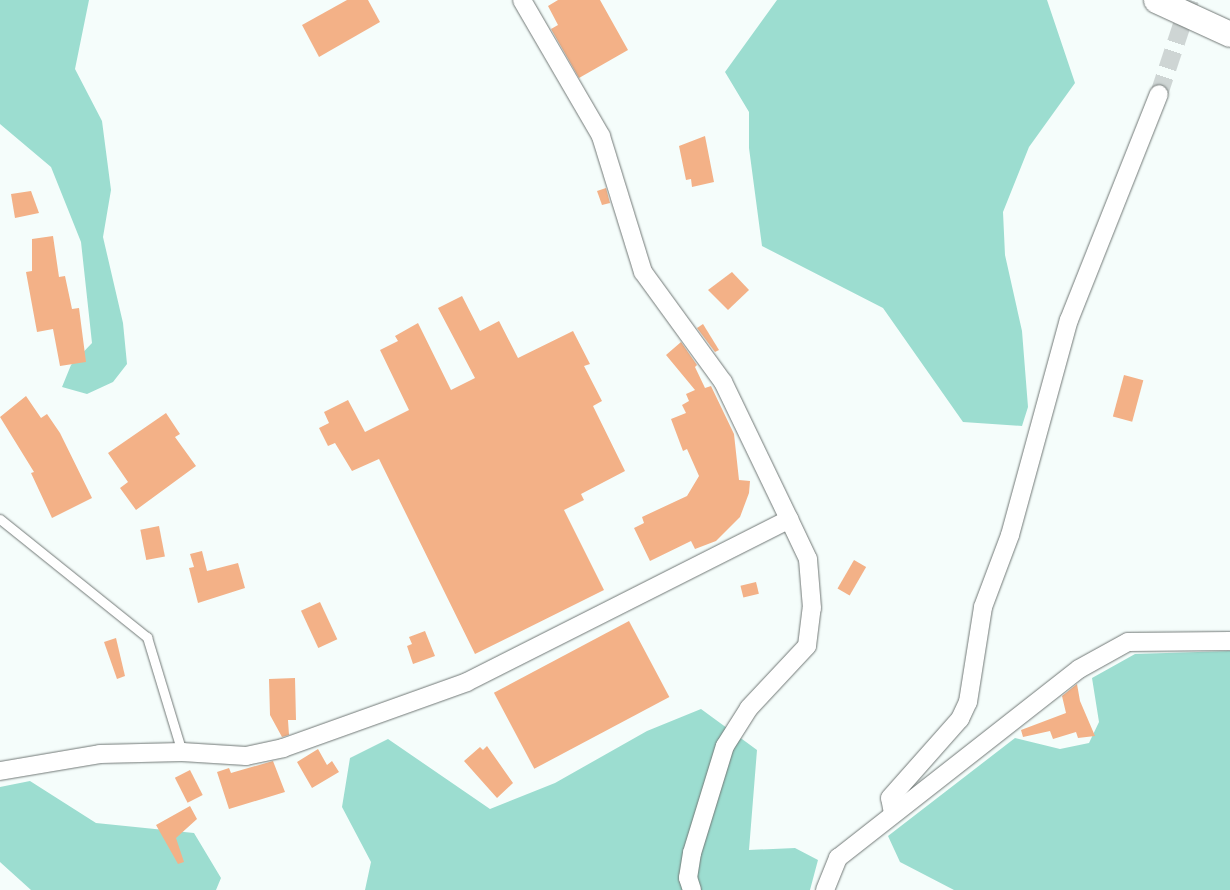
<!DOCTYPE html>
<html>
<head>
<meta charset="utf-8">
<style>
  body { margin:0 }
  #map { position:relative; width:1230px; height:890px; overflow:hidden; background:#f5fdfb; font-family:"Noto Sans",sans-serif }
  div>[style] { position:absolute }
  .green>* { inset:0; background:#9cddd0 }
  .building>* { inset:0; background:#f3b187; transform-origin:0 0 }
  .street-tunnel>* { height:18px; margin-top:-9px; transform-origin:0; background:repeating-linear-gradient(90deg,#ced5d4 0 18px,transparent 0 27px) }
  .roads { filter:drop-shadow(0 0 1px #717876) drop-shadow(0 0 1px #717876) }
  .lane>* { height:9px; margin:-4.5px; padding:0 4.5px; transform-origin:4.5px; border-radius:4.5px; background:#fff }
  .street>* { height:18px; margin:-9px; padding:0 9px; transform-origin:9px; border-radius:9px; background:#fff }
  .secondary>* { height:25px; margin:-12.5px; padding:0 12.5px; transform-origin:12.5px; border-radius:12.5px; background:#fff }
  span { translate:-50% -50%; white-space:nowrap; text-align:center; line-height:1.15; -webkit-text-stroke:4px #f5fdfb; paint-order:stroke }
</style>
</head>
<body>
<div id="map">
  <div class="green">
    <i style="clip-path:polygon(0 0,89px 0,75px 69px,102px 121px,111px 190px,103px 237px,123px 323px,127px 364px,113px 382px,87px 394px,62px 387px,71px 365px,92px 343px,81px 242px,51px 167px,0 124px)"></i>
    <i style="clip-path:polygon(777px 0,1047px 0,1075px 83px,1029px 147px,1003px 212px,1005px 255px,1022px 331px,1028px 407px,1022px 426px,963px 422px,883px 308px,762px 246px,749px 148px,749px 112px,725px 72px)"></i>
    <i style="clip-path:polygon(1230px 651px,1230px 890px,954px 890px,900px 862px,888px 836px,1015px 738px,1060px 749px,1089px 743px,1099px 722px,1092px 678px,1135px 654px)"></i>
    <i style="clip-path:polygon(701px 709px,757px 750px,749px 850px,795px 848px,818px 860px,810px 890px,365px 890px,371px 862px,342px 807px,350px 758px,388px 739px,490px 809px,555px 783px,647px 731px)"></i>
    <i style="clip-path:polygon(30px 781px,96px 823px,194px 833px,221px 878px,216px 890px,31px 890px,0 862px,0 787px)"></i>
  </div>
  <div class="building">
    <i style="clip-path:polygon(347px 0,368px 0,380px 22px,319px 57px,302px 25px)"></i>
    <i style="clip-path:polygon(558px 0,600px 0,628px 50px,579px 78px,551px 29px,558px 25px,548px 6px)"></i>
    <i style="clip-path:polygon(705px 136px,714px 182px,692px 187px,691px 179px,686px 180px,679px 146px)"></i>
    <i style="clip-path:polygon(606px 188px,610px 203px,602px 205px,597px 191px)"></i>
    <i style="clip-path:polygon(31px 191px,39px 213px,15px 218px,11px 194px)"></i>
    <i style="clip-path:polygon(53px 236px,59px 277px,65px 276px,72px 309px,79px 308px,86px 362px,60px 366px,53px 329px,37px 332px,26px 272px,32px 271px,32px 239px)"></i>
    <i style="clip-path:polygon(732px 272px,749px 290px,728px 310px,708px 290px)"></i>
    <i style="clip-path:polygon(462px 296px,480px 331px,499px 321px,518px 358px,573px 331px,590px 364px,584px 366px,602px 401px,593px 406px,625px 471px,581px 494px,584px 500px,564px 510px,604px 590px,475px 654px,379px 459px,352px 471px,335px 443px,328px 446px,319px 428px,329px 423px,324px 412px,348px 400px,365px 432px,409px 410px,380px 350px,398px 341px,395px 336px,418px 323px,451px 390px,475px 378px,438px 308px)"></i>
    <i style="clip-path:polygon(703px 324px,719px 350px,715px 352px,697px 328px)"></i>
    <i style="clip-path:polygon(681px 342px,697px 365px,695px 367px,705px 388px,711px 386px,734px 434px,739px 480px,750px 481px,749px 493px,740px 517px,716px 541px,695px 549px,691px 541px,650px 561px,634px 528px,644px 523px,642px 517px,687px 496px,699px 476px,687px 449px,683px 451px,671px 419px,686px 413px,682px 405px,689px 401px,686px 394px,695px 390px,666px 355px)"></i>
    <i style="left:1124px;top:375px;width:20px;height:43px;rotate:15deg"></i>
    <i style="clip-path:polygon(26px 396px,41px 418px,47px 414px,60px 433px,92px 498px,52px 518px,31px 473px,34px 472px,0 417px)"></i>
    <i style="clip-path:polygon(166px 413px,180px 434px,175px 437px,196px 466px,136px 510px,120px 488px,128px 482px,108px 453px)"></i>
    <i style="left:159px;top:526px;width:31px;height:19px;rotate:79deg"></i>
    <i style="clip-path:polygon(202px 551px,207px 571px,238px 563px,245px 588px,198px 603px,189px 568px,194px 567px,190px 554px)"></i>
    <i style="left:854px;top:560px;width:14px;height:33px;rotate:30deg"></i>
    <i style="left:756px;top:582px;width:12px;height:16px;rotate:76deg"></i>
    <i style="left:320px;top:602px;width:41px;height:21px;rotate:65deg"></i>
    <i style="left:629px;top:621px;width:86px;height:153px;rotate:62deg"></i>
    <i style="clip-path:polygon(425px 631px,435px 656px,413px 664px,407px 646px,412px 644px,409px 637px)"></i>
    <i style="clip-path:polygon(116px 638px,125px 676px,117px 679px,104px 642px)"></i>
    <i style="clip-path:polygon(295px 678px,296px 720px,288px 720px,289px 735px,282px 737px,270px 715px,269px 679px)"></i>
    <i style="clip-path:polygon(1077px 684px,1080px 701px,1095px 736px,1078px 738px,1076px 732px,1053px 739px,1050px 731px,1023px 737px,1021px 730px,1066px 713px,1062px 696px)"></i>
    <i style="clip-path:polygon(487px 746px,513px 783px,497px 798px,464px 761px,480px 747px,483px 750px)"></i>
    <i style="clip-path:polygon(318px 749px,327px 765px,332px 761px,339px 772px,312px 788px,297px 762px)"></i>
    <i style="clip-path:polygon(273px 761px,285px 792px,229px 809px,217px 772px,229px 768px,231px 773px)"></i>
    <i style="left:190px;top:770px;width:28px;height:17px;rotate:63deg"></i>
    <i style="clip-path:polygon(190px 806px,197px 819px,176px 838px,184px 862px,178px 864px,156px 825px)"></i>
  </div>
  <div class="street-tunnel">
    <i style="left:1159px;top:94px;width:99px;rotate:-71.7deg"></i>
  </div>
  <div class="roads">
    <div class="lane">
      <i style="left:0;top:519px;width:189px;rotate:38.8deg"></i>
      <i style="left:147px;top:637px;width:120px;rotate:73.1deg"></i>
    </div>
    <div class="street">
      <i style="left:0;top:771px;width:101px;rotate:-9.6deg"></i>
      <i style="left:100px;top:754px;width:82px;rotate:-1.4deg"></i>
      <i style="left:182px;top:752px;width:64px;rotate:3.6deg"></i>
      <i style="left:246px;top:756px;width:38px;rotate:-12deg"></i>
      <i style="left:283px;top:748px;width:195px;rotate:-19.7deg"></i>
      <i style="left:467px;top:682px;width:361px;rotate:-26.8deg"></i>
      <i style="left:789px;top:519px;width:152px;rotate:-115.7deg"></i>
      <i style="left:723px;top:382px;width:136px;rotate:-126deg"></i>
      <i style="left:643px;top:272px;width:142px;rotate:-107.2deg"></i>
      <i style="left:601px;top:136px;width:157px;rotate:-120.2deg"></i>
      <i style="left:893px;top:813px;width:15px;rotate:-101deg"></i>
      <i style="left:890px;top:798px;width:106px;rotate:-48.5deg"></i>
      <i style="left:960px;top:719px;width:19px;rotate:-65deg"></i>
      <i style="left:968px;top:702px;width:96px;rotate:-81deg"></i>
      <i style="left:983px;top:607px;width:77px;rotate:-69.4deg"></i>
      <i style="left:1010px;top:535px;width:223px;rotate:-74.7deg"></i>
      <i style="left:1069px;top:320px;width:243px;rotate:-68.3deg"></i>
      <i style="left:692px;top:890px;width:13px;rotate:-108deg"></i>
      <i style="left:688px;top:878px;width:25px;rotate:-81deg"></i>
      <i style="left:692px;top:853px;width:112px;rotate:-72.9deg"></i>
      <i style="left:725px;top:746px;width:45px;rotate:-57.7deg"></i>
      <i style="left:749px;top:708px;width:85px;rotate:-46.9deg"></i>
      <i style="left:807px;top:646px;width:38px;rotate:-83deg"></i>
      <i style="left:812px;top:608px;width:49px;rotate:-94.7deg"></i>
      <i style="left:808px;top:559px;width:44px;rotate:-115.4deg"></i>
      <i style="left:825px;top:890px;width:35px;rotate:-68deg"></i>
      <i style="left:838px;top:858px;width:306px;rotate:-38.1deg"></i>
      <i style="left:1079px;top:669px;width:56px;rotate:-28.9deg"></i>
      <i style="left:1128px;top:642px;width:102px;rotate:-0.6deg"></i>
    </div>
    <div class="secondary">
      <i style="left:1156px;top:0;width:81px;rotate:24.7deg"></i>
    </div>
  </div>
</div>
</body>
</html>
